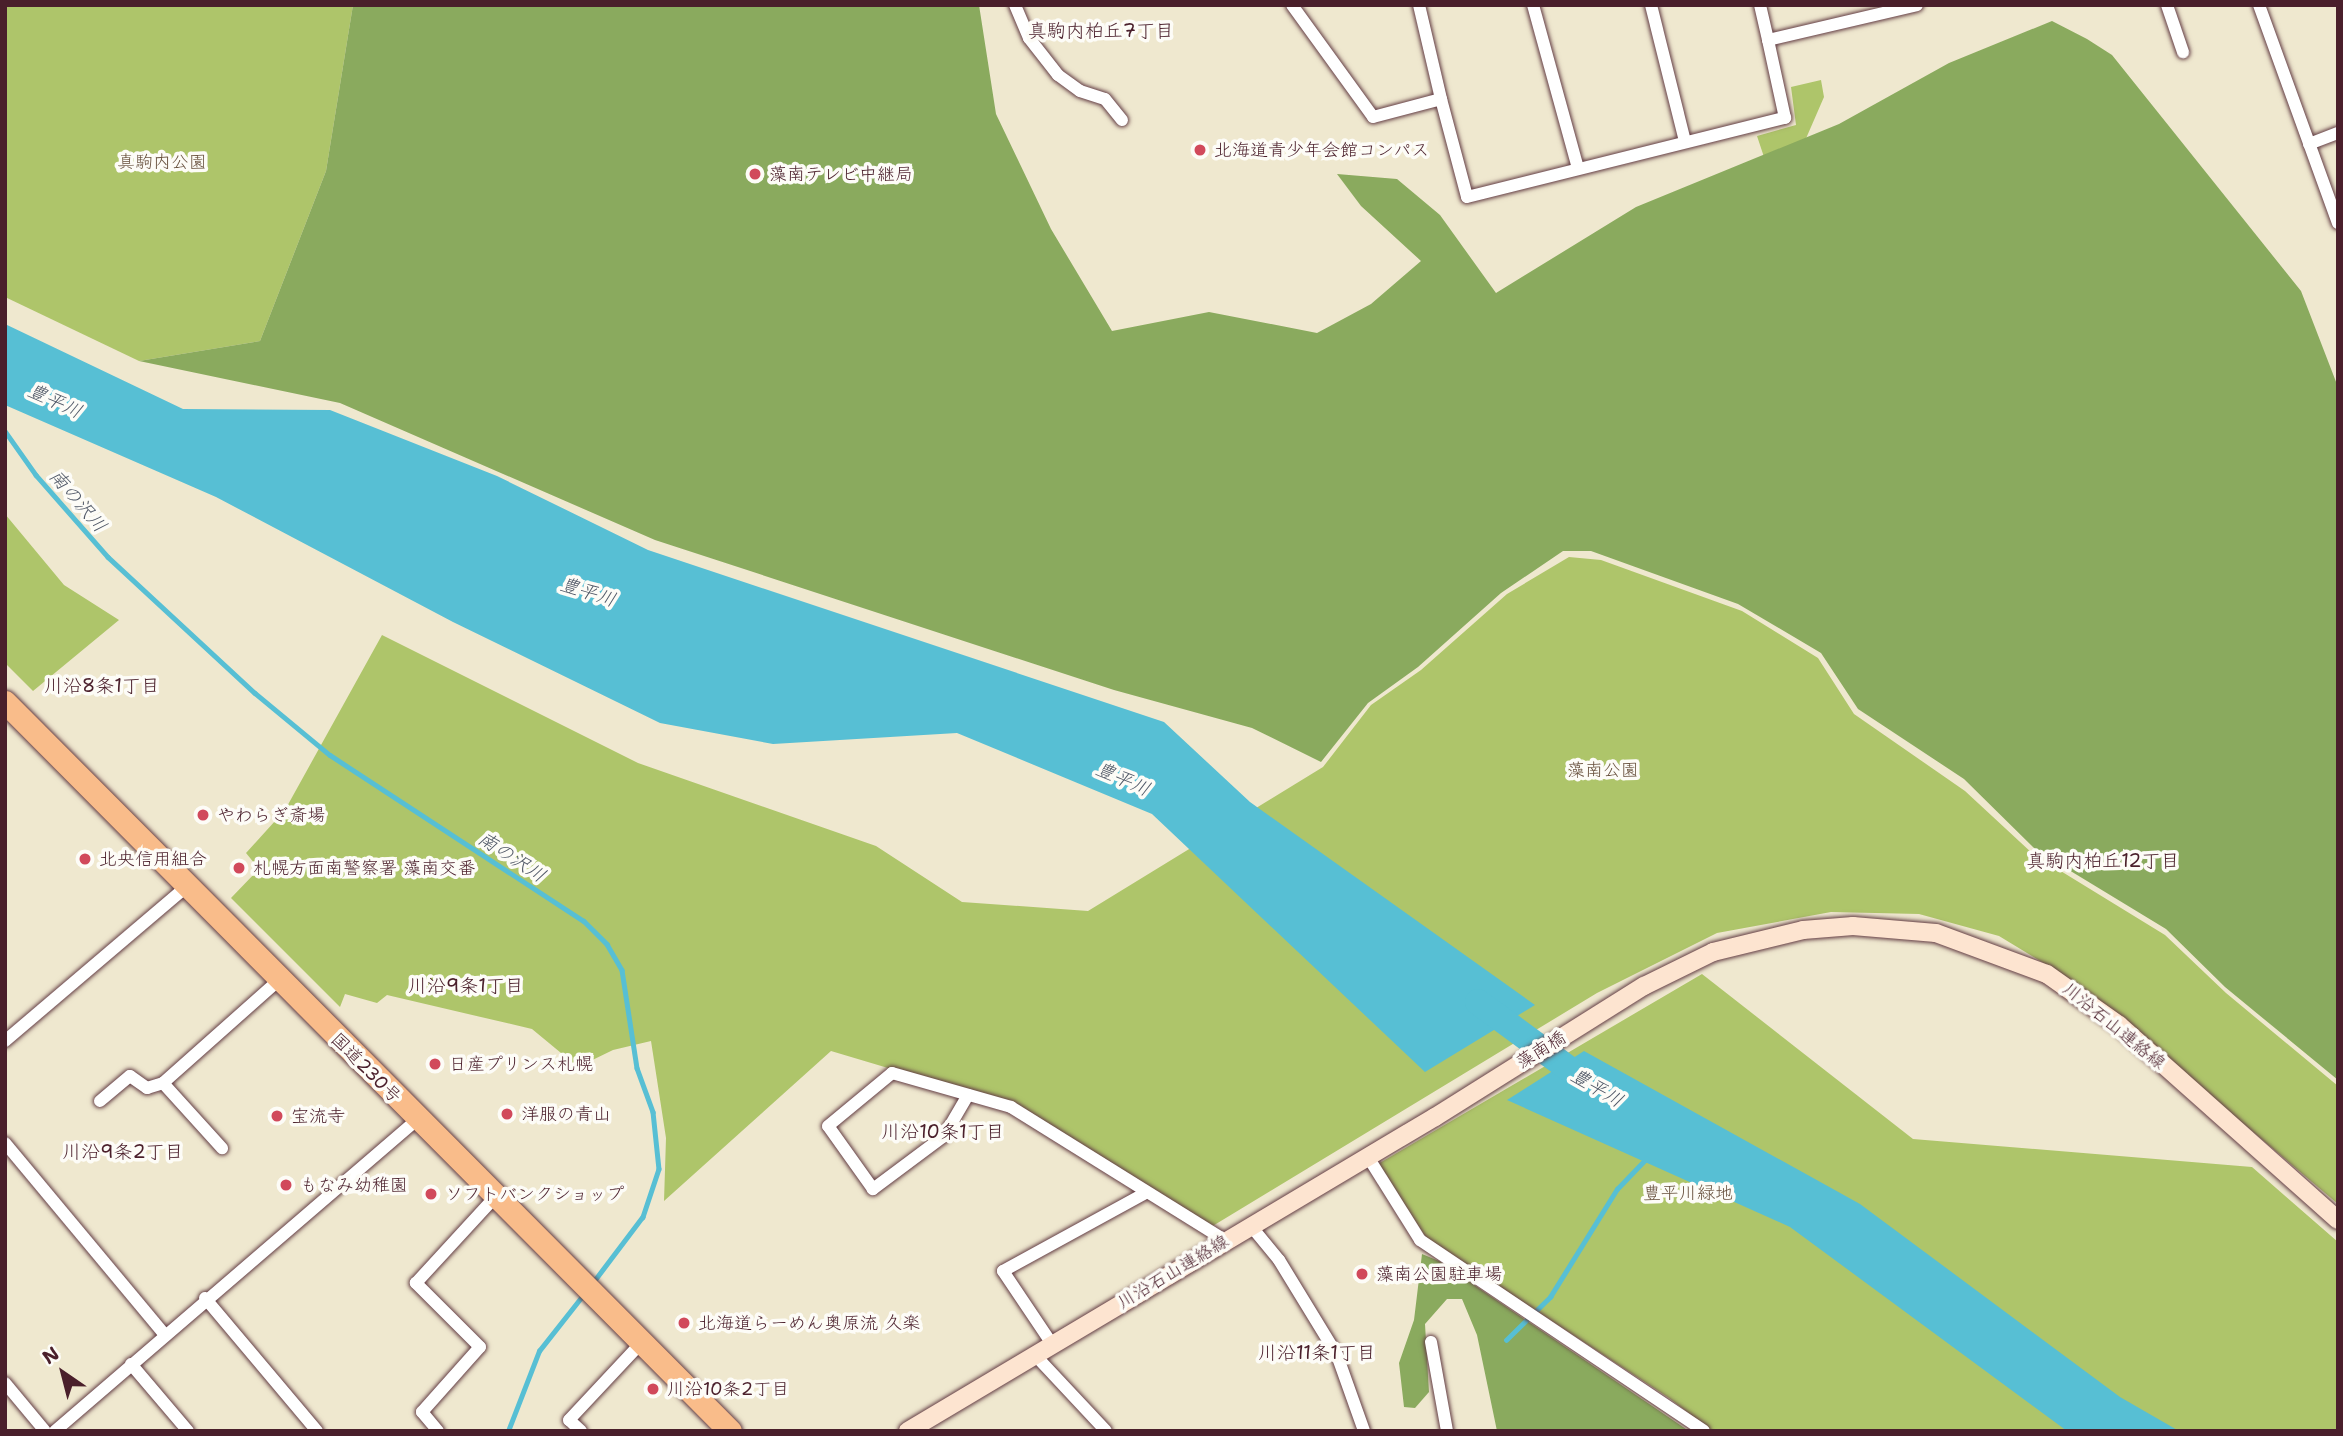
<!DOCTYPE html>
<html>
<head>
<meta charset="utf-8">
<style>
  body { margin:0 }
  #map { position:relative; width:2343px; height:1436px; overflow:hidden; background:#efe8cf; font-family:"Shantell Sans","Klee One",sans-serif }
  div>[style] { position:absolute }
  .green>* { inset:0; background:#aec56a }
  .forest>* { inset:0; background:#8aaa5e }
  .water>* { inset:0; background:#57bfd4 }
  .stream>* { height:4.5px; margin:-2.25px; padding:0 2.25px; transform-origin:2.25px; border-radius:2.25px; background:#57bfd4 }
  .river>* { height:26px; margin:-13px; padding:0 13px; transform-origin:13px; border-radius:13px; background:#57bfd4 }
  .roads { filter:drop-shadow(0 0 2px #633d44) drop-shadow(0 0 2px #633d44) }
  .street>* { height:12px; margin:-6px; padding:0 6px; transform-origin:6px; border-radius:6px; background:#fff }
  .secondary>* { height:18px; margin:-9px; padding:0 9px; transform-origin:9px; border-radius:9px; background:#fde4d0 }
  .highway>* { height:23px; margin:-11.5px; padding:0 11.5px; transform-origin:11.5px; border-radius:11.5px; background:#f9bc8a }
  .dots>* { width:19px; height:19px; translate:-50% -50%; box-sizing:border-box; border:4px solid #fdfcf7; border-radius:50% }
  span { translate:-50% -50%; white-space:nowrap; text-align:center; line-height:1.15; -webkit-text-stroke:7px #fdfcf7; paint-order:stroke }
  .poi-label { font-size:18px; color:#4a1f2b }
  .left { translate:0 -50%; text-align:left }
  .park-label { font-size:18px; color:#68513e }
  .street-label { font-size:18px; color:#4a1f2b }
  .neighbourhood-label { font-size:19px; color:#4a1f2b }
  .water-label { font-size:19px; color:#4f5766; font-style:italic }
  .frame { position:absolute; inset:0; border:7px solid #4a1f2b; pointer-events:none }
  .north { position:absolute; left:28px; top:1338px; width:70px; height:70px; -webkit-text-stroke:5px #fdfcf7; paint-order:stroke; rotate:325deg; font-size:19px; font-weight:700; line-height:28px; text-align:center; color:#4a1f2b }
  .north::after { content:''; display:block; margin:auto; width:24px; height:32px; background:#4a1f2b; clip-path:polygon(50% 0,100% 100%,50% 72%,0 100%) }
</style>
</head>
<body>
<div id="map">
  <div class="green">
    <i style="clip-path:polygon(5px 5px,353px 5px,326px 171px,260px 341px,139px 361px,5px 297px)"></i>
    <i style="clip-path:polygon(1821px 80px,1824px 97px,1801px 150px,1766px 163px,1757px 136px,1796px 125px,1791px 87px)"></i>
    <i style="clip-path:polygon(5px 514px,64px 585px,119px 620px,33px 691px,5px 663px)"></i>
    <i style="clip-path:polygon(1569px 557px,1601px 560px,1742px 611px,1818px 658px,1854px 714px,1965px 791px,2033px 854px,2165px 935px,2226px 993px,2338px 1086px,2338px 1204px,2081px 986px,1999px 936px,1919px 914px,1831px 912px,1717px 933px,1597px 993px,1211px 1227px,1012px 1105px,831px 1051px,664px 1201px,666px 1138px,651px 1041px,613px 1050px,578px 1067px,532px 1029px,387px 995px,377px 1003px,345px 994px,340px 1007px,231px 898px,259px 869px,246px 853px,285px 810px,382px 635px,638px 763px,876px 846px,962px 902px,1088px 911px,1323px 767px,1371px 705px,1421px 670px,1507px 594px)"></i>
    <i style="clip-path:polygon(1702px 974px,1913px 1139px,2252px 1167px,2338px 1242px,2338px 1431px,1712px 1431px,1669px 1398px,1427px 1239px,1378px 1164px)"></i>
  </div>
  <div class="forest">
    <i style="clip-path:polygon(353px 5px,979px 5px,996px 114px,1051px 229px,1112px 331px,1209px 312px,1317px 333px,1371px 304px,1421px 261px,1361px 206px,1337px 174px,1397px 179px,1440px 215px,1496px 293px,1636px 207px,1839px 124px,1949px 63px,2052px 21px,2087px 39px,2112px 55px,2301px 291px,2338px 387px,2338px 1080px,2225px 987px,2166px 929px,2036px 850px,1964px 779px,1858px 709px,1821px 653px,1738px 604px,1591px 551px,1563px 551px,1501px 593px,1418px 667px,1368px 703px,1321px 762px,1252px 728px,1114px 690px,655px 540px,340px 403px,139px 361px,260px 341px,326px 171px)"></i>
    <i style="clip-path:polygon(1422px 1254px,1439px 1261px,1689px 1431px,1497px 1431px,1477px 1335px,1462px 1299px,1447px 1299px,1425px 1324px,1429px 1392px,1415px 1408px,1404px 1407px,1399px 1363px,1414px 1320px)"></i>
  </div>
  <div class="water">
    <i style="clip-path:polygon(5px 324px,183px 409px,330px 410px,497px 476px,648px 550px,1164px 722px,1250px 802px,1535px 1005px,1425px 1072px,1152px 814px,957px 733px,773px 744px,660px 723px,453px 622px,216px 497px,5px 405px)"></i>
    <i style="clip-path:polygon(1584px 1051px,1860px 1204px,2120px 1397px,2179px 1431px,2067px 1431px,1790px 1227px,1507px 1100px)"></i>
  </div>
  <div class="stream">
    <i style="left:5px;top:431px;width:54px;rotate:54.8deg"></i>
    <i style="left:36px;top:475px;width:109px;rotate:48.7deg"></i>
    <i style="left:108px;top:557px;width:200px;rotate:42.8deg"></i>
    <i style="left:255px;top:693px;width:97px;rotate:39.6deg"></i>
    <i style="left:330px;top:755px;width:303px;rotate:33.2deg"></i>
    <i style="left:584px;top:921px;width:33px;rotate:45deg"></i>
    <i style="left:607px;top:944px;width:30px;rotate:60deg"></i>
    <i style="left:622px;top:970px;width:99px;rotate:81.3deg"></i>
    <i style="left:637px;top:1068px;width:47px;rotate:70deg"></i>
    <i style="left:653px;top:1112px;width:57px;rotate:84deg"></i>
    <i style="left:659px;top:1169px;width:51px;rotate:108.4deg"></i>
    <i style="left:643px;top:1217px;width:83px;rotate:127.1deg"></i>
    <i style="left:1506px;top:1340px;width:62px;rotate:-44.3deg"></i>
    <i style="left:1550px;top:1297px;width:127px;rotate:-58.2deg"></i>
    <i style="left:1617px;top:1189px;width:42px;rotate:-46deg"></i>
    <i style="left:508px;top:1431px;width:86px;rotate:-68.8deg"></i>
    <i style="left:539px;top:1351px;width:71px;rotate:-51.8deg"></i>
  </div>
  <div class="river">
    <i style="left:1478px;top:1002px;width:140px;rotate:36.3deg"></i>
  </div>
  <div class="roads">
    <div class="street">
      <i style="left:1015px;top:5px;width:36px;rotate:67deg"></i>
      <i style="left:1029px;top:38px;width:47px;rotate:51.9deg"></i>
      <i style="left:1058px;top:75px;width:27px;rotate:36deg"></i>
      <i style="left:1080px;top:91px;width:26px;rotate:18deg"></i>
      <i style="left:1105px;top:99px;width:27px;rotate:51deg"></i>
      <i style="left:1292px;top:5px;width:138px;rotate:54.1deg"></i>
      <i style="left:1373px;top:117px;width:70px;rotate:-14.8deg"></i>
      <i style="left:1441px;top:99px;width:101px;rotate:75.1deg"></i>
      <i style="left:1467px;top:197px;width:328px;rotate:-14deg"></i>
      <i style="left:1785px;top:118px;width:80px;rotate:-102.3deg"></i>
      <i style="left:1768px;top:40px;width:153px;rotate:-13.2deg"></i>
      <i style="left:1419px;top:5px;width:97px;rotate:76.8deg"></i>
      <i style="left:1533px;top:5px;width:169px;rotate:74.6deg"></i>
      <i style="left:1651px;top:5px;width:140px;rotate:76deg"></i>
      <i style="left:1760px;top:5px;width:36px;rotate:77deg"></i>
      <i style="left:2167px;top:5px;width:50px;rotate:71.2deg"></i>
      <i style="left:2259px;top:5px;width:232px;rotate:70.1deg"></i>
      <i style="left:2309px;top:144px;width:31px;rotate:-21deg"></i>
      <i style="left:5px;top:1041px;width:240px;rotate:-40.4deg"></i>
      <i style="left:163px;top:1083px;width:88px;rotate:47.8deg"></i>
      <i style="left:968px;top:1095px;width:48px;rotate:120.3deg"></i>
      <i style="left:944px;top:1136px;width:89px;rotate:143.3deg"></i>
      <i style="left:873px;top:1189px;width:77px;rotate:-125.5deg"></i>
      <i style="left:828px;top:1126px;width:83px;rotate:-39.6deg"></i>
      <i style="left:892px;top:1073px;width:124px;rotate:15.9deg"></i>
      <i style="left:1011px;top:1107px;width:253px;rotate:31.9deg"></i>
      <i style="left:100px;top:1101px;width:39px;rotate:-40deg"></i>
      <i style="left:130px;top:1076px;width:21px;rotate:35deg"></i>
      <i style="left:147px;top:1088px;width:17px;rotate:-17deg"></i>
      <i style="left:163px;top:1083px;width:155px;rotate:-41.6deg"></i>
      <i style="left:5px;top:1143px;width:249px;rotate:50.2deg"></i>
      <i style="left:1368px;top:1157px;width:98px;rotate:57.9deg"></i>
      <i style="left:1420px;top:1240px;width:342px;rotate:33.9deg"></i>
      <i style="left:1251px;top:1226px;width:44px;rotate:50.5deg"></i>
      <i style="left:1279px;top:1260px;width:111px;rotate:58.6deg"></i>
      <i style="left:1337px;top:1355px;width:81px;rotate:70.4deg"></i>
      <i style="left:205px;top:1298px;width:174px;rotate:49.9deg"></i>
      <i style="left:1431px;top:1342px;width:90px;rotate:79.8deg"></i>
      <i style="left:1052px;top:1344px;width:88px;rotate:-123.9deg"></i>
      <i style="left:1003px;top:1271px;width:164px;rotate:-28.7deg"></i>
      <i style="left:1034px;top:1354px;width:105px;rotate:46.9deg"></i>
      <i style="left:131px;top:1364px;width:88px;rotate:49.6deg"></i>
      <i style="left:5px;top:1383px;width:62px;rotate:50.2deg"></i>
      <i style="left:55px;top:1431px;width:477px;rotate:-40.7deg"></i>
      <i style="left:438px;top:1431px;width:25px;rotate:-130deg"></i>
      <i style="left:422px;top:1412px;width:87px;rotate:-48.3deg"></i>
      <i style="left:480px;top:1347px;width:91px;rotate:-135deg"></i>
      <i style="left:416px;top:1283px;width:117px;rotate:-47.4deg"></i>
      <i style="left:581px;top:1431px;width:16px;rotate:-137deg"></i>
      <i style="left:569px;top:1420px;width:105px;rotate:-46.9deg"></i>
    </div>
    <div class="secondary">
      <i style="left:908px;top:1431px;width:613px;rotate:-30.79deg"></i>
      <i style="left:1435px;top:1117px;width:247px;rotate:-32.1deg"></i>
      <i style="left:1644px;top:986px;width:77px;rotate:-26.2deg"></i>
      <i style="left:1713px;top:952px;width:93px;rotate:-13.7deg"></i>
      <i style="left:1803px;top:930px;width:50px;rotate:-4.6deg"></i>
      <i style="left:1853px;top:926px;width:83px;rotate:4.8deg"></i>
      <i style="left:1936px;top:933px;width:118px;rotate:20.3deg"></i>
      <i style="left:2047px;top:974px;width:88px;rotate:35.3deg"></i>
      <i style="left:2119px;top:1025px;width:293px;rotate:41.7deg"></i>
    </div>
    <div class="highway">
      <i style="left:5px;top:702px;width:1028px;rotate:45.16deg"></i>
    </div>
  </div>
  <div class="dots">
    <i style="left:1200px;top:150px;background:#d1495b"></i>
    <i style="left:755px;top:174px;background:#d1495b"></i>
    <i style="left:203px;top:815px;background:#d1495b"></i>
    <i style="left:85px;top:859px;background:#d1495b"></i>
    <i style="left:239px;top:868px;background:#d1495b"></i>
    <i style="left:435px;top:1064px;background:#d1495b"></i>
    <i style="left:507px;top:1114px;background:#d1495b"></i>
    <i style="left:277px;top:1116px;background:#d1495b"></i>
    <i style="left:286px;top:1185px;background:#d1495b"></i>
    <i style="left:431px;top:1194px;background:#d1495b"></i>
    <i style="left:1362px;top:1274px;background:#d1495b"></i>
    <i style="left:684px;top:1323px;background:#d1495b"></i>
    <i style="left:653px;top:1389px;background:#d1495b"></i>
  </div>
  <div class="poi-label">
    <span class="left" style="left:1214px;top:150px">北海道青少年会館コンパス</span>
    <span class="left" style="left:769px;top:174px">藻南テレビ中継局</span>
    <span class="left" style="left:217px;top:815px">やわらぎ斎場</span>
    <span class="left" style="left:99px;top:859px">北央信用組合</span>
    <span class="left" style="left:253px;top:868px">札幌方面南警察署 藻南交番</span>
    <span class="left" style="left:449px;top:1064px">日産プリンス札幌</span>
    <span class="left" style="left:521px;top:1114px">洋服の青山</span>
    <span class="left" style="left:291px;top:1116px">宝流寺</span>
    <span class="left" style="left:300px;top:1185px">もなみ幼稚園</span>
    <span class="left" style="left:445px;top:1194px">ソフトバンクショップ</span>
    <span class="left" style="left:1376px;top:1274px">藻南公園駐車場</span>
    <span class="left" style="left:698px;top:1323px">北海道らーめん奥原流 久楽</span>
    <span class="left" style="left:667px;top:1389px">川沿10条2丁目</span>
  </div>
  <div class="park-label">
    <span style="left:162px;top:162px">真駒内公園</span>
    <span style="left:1603px;top:770px">藻南公園</span>
    <span style="left:1688px;top:1193px">豊平川緑地</span>
  </div>
  <div class="street-label">
    <span style="left:2114px;top:1026px;rotate:39deg">川沿石山連絡線</span>
    <span style="left:1541px;top:1050px;rotate:-32deg">藻南橋</span>
    <span style="left:366px;top:1068px;rotate:45deg">国道230号</span>
    <span style="left:1173px;top:1272px;rotate:-31deg">川沿石山連絡線</span>
  </div>
  <div class="neighbourhood-label">
    <span style="left:1101px;top:31px">真駒内柏丘7丁目</span>
    <span style="left:102px;top:686px">川沿8条1丁目</span>
    <span style="left:2103px;top:861px">真駒内柏丘12丁目</span>
    <span style="left:466px;top:986px">川沿9条1丁目</span>
    <span style="left:943px;top:1132px">川沿10条1丁目</span>
    <span style="left:123px;top:1152px">川沿9条2丁目</span>
    <span style="left:1317px;top:1353px">川沿11条1丁目</span>
  </div>
  <div class="water-label">
    <span style="left:55px;top:401px;rotate:25deg">豊平川</span>
    <span style="left:78px;top:501px;rotate:49deg">南の沢川</span>
    <span style="left:588px;top:592px;rotate:18deg">豊平川</span>
    <span style="left:1123px;top:779px;rotate:24deg">豊平川</span>
    <span style="left:512px;top:857px;rotate:33deg">南の沢川</span>
    <span style="left:1597px;top:1088px;rotate:31deg">豊平川</span>
  </div>
  <div class="frame"></div>
  <div class="north">N</div>
</div>
</body>
</html>
